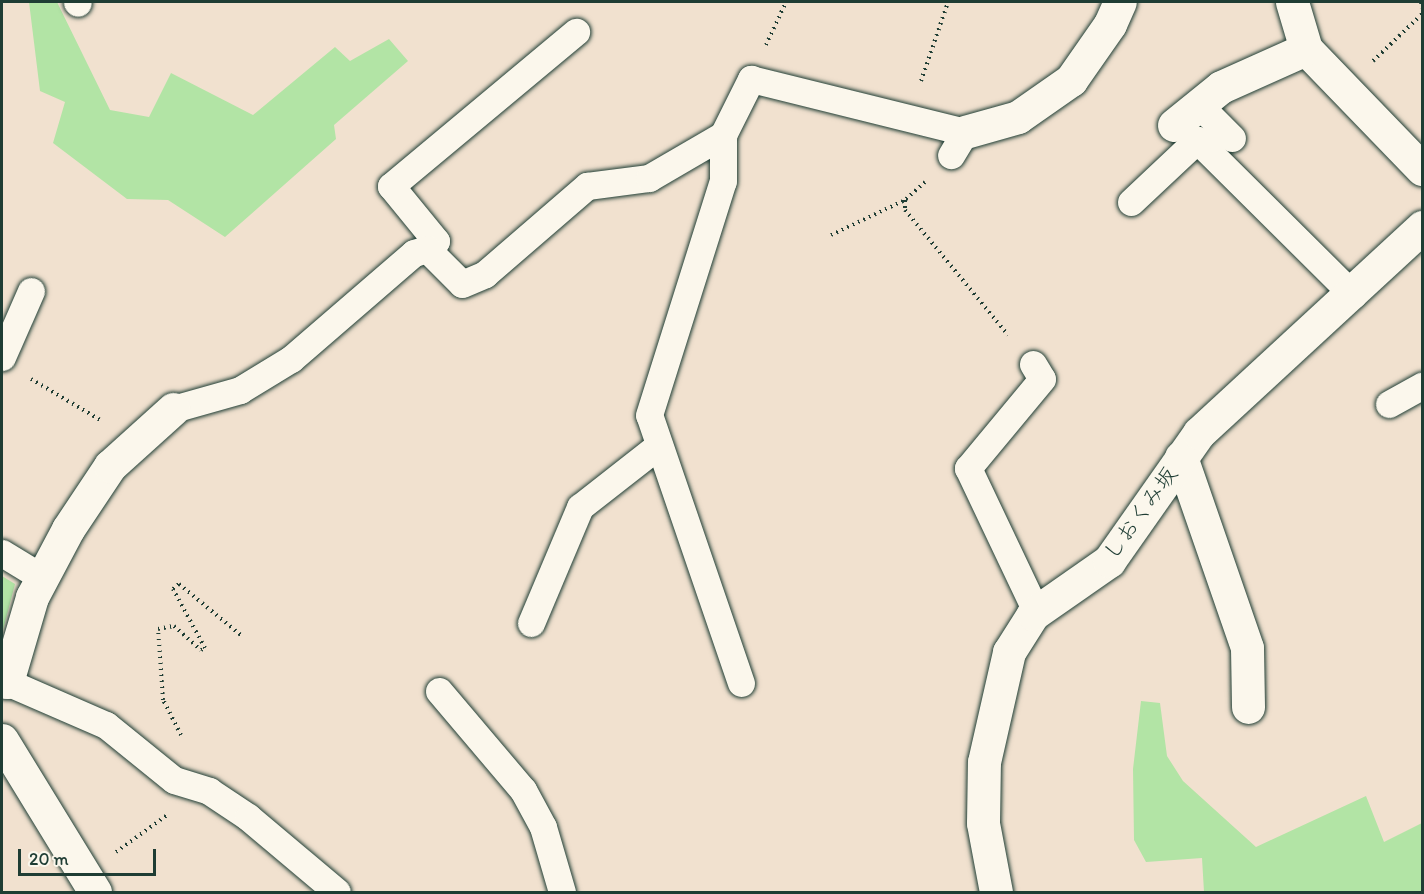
<!DOCTYPE html>
<html>
<head>
<meta charset="utf-8">
<style>
  body { margin:0 }
  #map { position:relative; width:1424px; height:894px; overflow:hidden; background:#f1e1cf; font-family:Itim,"Klee One",sans-serif }
  div>[style] { position:absolute }
  .green>* { inset:0; background:#b2e4a5 }
  .path>* { height:4px; margin-top:-2px; transform-origin:0; background:repeating-linear-gradient(90deg,#1f3d34 0 1.5px,transparent 0 6px) }
  .roads { filter:drop-shadow(0 0 2px #1f3d34) drop-shadow(0 0 2px #1f3d34) }
  .lane>* { height:27px; margin:-13.5px; padding:0 13.5px; transform-origin:13.5px; border-radius:13.5px; background:#fbf7ec }
  .street>* { height:33px; margin:-16.5px; padding:0 16.5px; transform-origin:16.5px; border-radius:16.5px; background:#fbf7ec }
  span { translate:-50% -50%; white-space:nowrap; text-align:center; line-height:1.15; -webkit-text-stroke:6px #fbf7ec; paint-order:stroke }
  .street-label { font-size:22px; color:#1f3d34 }
  .frame { position:absolute; inset:0; border:3px solid #1f3d34; pointer-events:none }
  .scale { position:absolute; left:18px; top:849px; width:138px; height:27px; box-sizing:border-box; border:3px solid #1f3d34; border-top:0; padding-left:8px; font-size:18px; line-height:21px; white-space:nowrap; color:#1f3d34; -webkit-text-stroke:4px #fbf7ec; paint-order:stroke }
</style>
</head>
<body>
<div id="map">
  <div class="green">
    <i style="clip-path:polygon(29px 2px,57px 2px,110px 110px,149px 117px,171px 73px,253px 115px,335px 47px,350px 61px,389px 39px,408px 61px,334px 125px,336px 139px,225px 237px,168px 200px,127px 199px,53px 143px,65px 102px,40px 91px)"></i>
    <i style="clip-path:polygon(2px 576px,15px 584px,2px 634px)"></i>
    <i style="clip-path:polygon(1141px 701px,1160px 703px,1167px 756px,1183px 781px,1256px 847px,1366px 796px,1384px 842px,1422px 823px,1422px 892px,1204px 892px,1202px 858px,1146px 862px,1134px 840px,1133px 769px)"></i>
  </div>
  <div class="path">
    <i style="left:1421px;top:2px;width:6px;rotate:81deg"></i>
    <i style="left:766px;top:45px;width:47px;rotate:-65.1deg"></i>
    <i style="left:1373px;top:61px;width:68px;rotate:-43.8deg"></i>
    <i style="left:921px;top:81px;width:83px;rotate:-71.1deg"></i>
    <i style="left:925px;top:182px;width:27px;rotate:138deg"></i>
    <i style="left:905px;top:200px;width:10px;rotate:90deg"></i>
    <i style="left:905px;top:210px;width:162px;rotate:50.5deg"></i>
    <i style="left:831px;top:235px;width:82px;rotate:-25.3deg"></i>
    <i style="left:31px;top:379px;width:82px;rotate:30.6deg"></i>
    <i style="left:181px;top:735px;width:39px;rotate:-117deg"></i>
    <i style="left:163px;top:700px;width:71px;rotate:-94deg"></i>
    <i style="left:158px;top:629px;width:16px;rotate:-11deg"></i>
    <i style="left:174px;top:626px;width:36px;rotate:42deg"></i>
    <i style="left:201px;top:650px;width:4px;rotate:-27deg"></i>
    <i style="left:205px;top:648px;width:67px;rotate:-118.5deg"></i>
    <i style="left:173px;top:589px;width:8px;rotate:-40deg"></i>
    <i style="left:179px;top:584px;width:83px;rotate:39.6deg"></i>
    <i style="left:116px;top:852px;width:62px;rotate:-35.8deg"></i>
  </div>
  <div class="roads">
    <div class="lane">
      <i style="left:77px;top:2px;width:1px;rotate:45deg"></i>
      <i style="left:1198px;top:104px;width:48px;rotate:45deg"></i>
      <i style="left:1131px;top:202px;width:91px;rotate:-43.2deg"></i>
      <i style="left:1197px;top:140px;width:220px;rotate:44.8deg"></i>
      <i style="left:427px;top:249px;width:12px;rotate:-42deg"></i>
      <i style="left:436px;top:241px;width:71px;rotate:-129.3deg"></i>
      <i style="left:391px;top:186px;width:241px;rotate:-39.8deg"></i>
      <i style="left:2px;top:357px;width:72px;rotate:-66.3deg"></i>
      <i style="left:1033px;top:364px;width:17px;rotate:59deg"></i>
      <i style="left:1042px;top:379px;width:116px;rotate:129.7deg"></i>
      <i style="left:968px;top:468px;width:158px;rotate:64.6deg"></i>
      <i style="left:1389px;top:404px;width:38px;rotate:-29deg"></i>
      <i style="left:173px;top:409px;width:70px;rotate:-15.8deg"></i>
      <i style="left:240px;top:390px;width:60px;rotate:-31.3deg"></i>
      <i style="left:291px;top:359px;width:162px;rotate:-40.8deg"></i>
      <i style="left:414px;top:253px;width:14px;rotate:-17deg"></i>
      <i style="left:427px;top:249px;width:49px;rotate:45deg"></i>
      <i style="left:462px;top:284px;width:25px;rotate:-23deg"></i>
      <i style="left:485px;top:274px;width:135px;rotate:-40.8deg"></i>
      <i style="left:587px;top:186px;width:63px;rotate:-7.4deg"></i>
      <i style="left:649px;top:178px;width:86px;rotate:-30.2deg"></i>
      <i style="left:2px;top:553px;width:48px;rotate:31.4deg"></i>
      <i style="left:531px;top:623px;width:126px;rotate:-67.1deg"></i>
      <i style="left:580px;top:507px;width:100px;rotate:-38.1deg"></i>
      <i style="left:7px;top:682px;width:108px;rotate:23.5deg"></i>
      <i style="left:106px;top:725px;width:87px;rotate:39deg"></i>
      <i style="left:174px;top:780px;width:37px;rotate:17deg"></i>
      <i style="left:209px;top:791px;width:47px;rotate:33.7deg"></i>
      <i style="left:248px;top:817px;width:116px;rotate:40.1deg"></i>
      <i style="left:741px;top:683px;width:283px;rotate:-108.9deg"></i>
      <i style="left:649px;top:415px;width:245px;rotate:-72.5deg"></i>
      <i style="left:723px;top:181px;width:46px;rotate:-90deg"></i>
      <i style="left:723px;top:135px;width:63px;rotate:-63.4deg"></i>
      <i style="left:751px;top:79px;width:220px;rotate:13.9deg"></i>
      <i style="left:965px;top:132px;width:27px;rotate:121deg"></i>
      <i style="left:439px;top:691px;width:130px;rotate:49.7deg"></i>
      <i style="left:523px;top:790px;width:42px;rotate:61.6deg"></i>
      <i style="left:543px;top:827px;width:68px;rotate:73.7deg"></i>
    </div>
    <div class="street">
      <i style="left:1292px;top:2px;width:49px;rotate:73.4deg"></i>
      <i style="left:1306px;top:49px;width:167px;rotate:46deg"></i>
      <i style="left:1174px;top:125px;width:60px;rotate:-39deg"></i>
      <i style="left:1221px;top:87px;width:93px;rotate:-24.1deg"></i>
      <i style="left:965px;top:132px;width:55px;rotate:-15.8deg"></i>
      <i style="left:1018px;top:117px;width:65px;rotate:-34.9deg"></i>
      <i style="left:1071px;top:80px;width:68px;rotate:-55.1deg"></i>
      <i style="left:1110px;top:24px;width:24px;rotate:-66deg"></i>
      <i style="left:1181px;top:457px;width:202px;rotate:70.9deg"></i>
      <i style="left:1247px;top:648px;width:59px;rotate:89deg"></i>
      <i style="left:2px;top:680px;width:5px;rotate:22deg"></i>
      <i style="left:7px;top:682px;width:89px;rotate:-73.6deg"></i>
      <i style="left:32px;top:597px;width:77px;rotate:-62.1deg"></i>
      <i style="left:68px;top:529px;width:76px;rotate:-56.3deg"></i>
      <i style="left:110px;top:466px;width:85px;rotate:-42.1deg"></i>
      <i style="left:2px;top:740px;width:178px;rotate:58.5deg"></i>
      <i style="left:996px;top:892px;width:70px;rotate:-100.7deg"></i>
      <i style="left:983px;top:823px;width:61px;rotate:-89.1deg"></i>
      <i style="left:984px;top:762px;width:113px;rotate:-77.2deg"></i>
      <i style="left:1009px;top:652px;width:45px;rotate:-57.7deg"></i>
      <i style="left:1033px;top:614px;width:93px;rotate:-34.9deg"></i>
      <i style="left:1109px;top:561px;width:156px;rotate:-54.9deg"></i>
      <i style="left:1199px;top:433px;width:304px;rotate:-42.7deg"></i>
    </div>
  </div>
  <div class="street-label">
    <span style="left:1140px;top:513px;rotate:-54deg">しおくみ坂</span>
  </div>
  <div class="frame"></div>
  <div class="scale">20 m</div>
</div>
</body>
</html>
